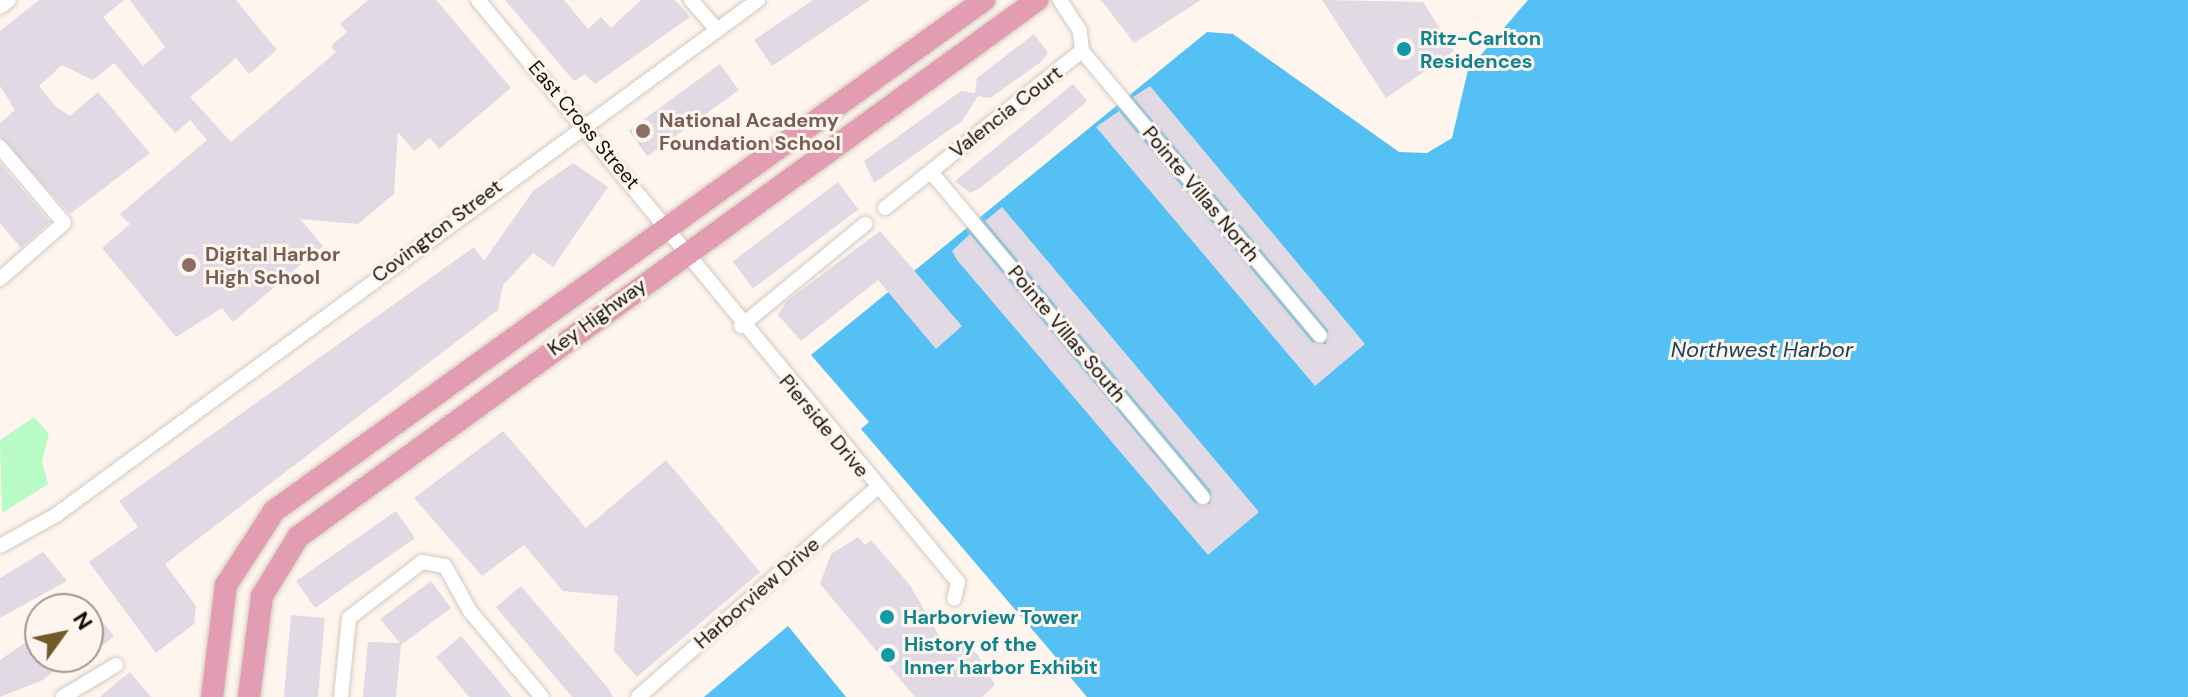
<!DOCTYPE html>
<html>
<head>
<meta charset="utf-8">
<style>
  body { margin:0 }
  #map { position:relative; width:2188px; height:697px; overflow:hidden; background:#fef5ee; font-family:"DM Sans",sans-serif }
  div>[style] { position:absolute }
  .green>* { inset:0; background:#b8fbc6 }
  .water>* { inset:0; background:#55c0f3 }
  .pier>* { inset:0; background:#fef5ee }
  .building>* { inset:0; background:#e1d9e3; transform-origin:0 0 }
  .roads { filter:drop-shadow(0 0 2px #d3c9c0) drop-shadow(0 0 2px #d3c9c0) }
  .minor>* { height:14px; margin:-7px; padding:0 7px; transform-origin:7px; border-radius:7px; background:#fff }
  .primary>* { height:22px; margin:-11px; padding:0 11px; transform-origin:11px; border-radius:11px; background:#e39db3 }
  .dots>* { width:22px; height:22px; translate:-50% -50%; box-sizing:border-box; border:4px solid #fef5ee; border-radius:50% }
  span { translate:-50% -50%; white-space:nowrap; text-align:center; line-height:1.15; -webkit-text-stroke:6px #fef5ee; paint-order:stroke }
  .culture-label { font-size:20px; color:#0d838f; font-weight:700 }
  .left { translate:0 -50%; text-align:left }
  .street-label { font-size:20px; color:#110d0a }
  .education-label { font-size:20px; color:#785e54; font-weight:700 }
  .water-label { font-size:22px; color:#18455b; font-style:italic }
  .north { position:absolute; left:24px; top:593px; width:80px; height:80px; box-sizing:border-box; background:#fef5ee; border:2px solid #9f9893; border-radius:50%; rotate:57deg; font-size:22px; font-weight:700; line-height:32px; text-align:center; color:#110d0a }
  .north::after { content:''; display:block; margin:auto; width:28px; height:36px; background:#725a2a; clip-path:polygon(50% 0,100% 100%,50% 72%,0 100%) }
</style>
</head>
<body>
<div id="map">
  <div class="green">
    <i style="clip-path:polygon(34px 417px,49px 434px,42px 462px,48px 484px,2px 513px,0 440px)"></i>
  </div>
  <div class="water">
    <i style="clip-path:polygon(1528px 0,2188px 0,2188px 697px,1048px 697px,1071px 675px,861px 429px,869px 422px,811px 355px,1207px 32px,1233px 34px,1399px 152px,1427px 153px,1452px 138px,1468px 70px)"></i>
    <i style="clip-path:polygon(788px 626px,846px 697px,704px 697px)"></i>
  </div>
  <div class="pier">
    <i style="clip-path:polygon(1049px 652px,1087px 697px,1044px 697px,1066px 675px)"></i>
  </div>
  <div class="building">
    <i style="clip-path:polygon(39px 0,124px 0,103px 17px,143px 66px,165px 47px,130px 0,236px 0,277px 50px,249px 74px,236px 58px,190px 97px,231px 142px,336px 52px,331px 46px,347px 32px,340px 24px,368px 0,436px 0,511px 88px,439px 149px,430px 138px,414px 151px,398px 132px,394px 194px,358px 224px,300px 219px,323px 246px,233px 322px,222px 308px,176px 337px,102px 248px,130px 224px,120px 214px,207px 140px,190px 120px,175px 133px,114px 63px,93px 80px,62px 65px,39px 86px,55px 106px,70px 116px,98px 92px,150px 153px,70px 214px,0 137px,0 123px,15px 110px,0 86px,0 31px)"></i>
    <i style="clip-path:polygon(505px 0,564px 0,588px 29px,601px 17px,611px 28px,641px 0,675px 0,690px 17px,595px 84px,585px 74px,574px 81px)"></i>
    <i style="clip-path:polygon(813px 0,870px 0,772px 66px,754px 40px)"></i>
    <i style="clip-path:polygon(1101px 0,1201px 0,1134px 43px)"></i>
    <i style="clip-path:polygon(1322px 0,1423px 2px,1454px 51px,1386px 98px)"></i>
    <i style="clip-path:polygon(1034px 34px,1048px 53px,1041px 62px,990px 98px,978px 96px,962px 121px,874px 183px,864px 161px,961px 91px,975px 93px,977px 78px)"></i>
    <i style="left:720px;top:64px;width:32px;height:113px;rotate:54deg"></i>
    <i style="clip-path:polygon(1073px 84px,1087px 101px,1046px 136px,980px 188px,970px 193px,955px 181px)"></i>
    <i style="clip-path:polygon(1150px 86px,1365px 344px,1315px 386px,1096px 127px,1119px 111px,1312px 342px,1326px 344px,1328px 330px,1133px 97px)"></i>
    <i style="clip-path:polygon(0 163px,50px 222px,21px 248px,0 223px)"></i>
    <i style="clip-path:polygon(573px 163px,608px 187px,553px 267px,533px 253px,503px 285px,498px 310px,165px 564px,196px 606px,194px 624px,156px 653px,89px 562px,138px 527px,119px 501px,474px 247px,484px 261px,533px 191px)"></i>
    <i style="left:838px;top:182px;width:34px;height:132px;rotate:53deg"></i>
    <i style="clip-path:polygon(1002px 207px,1259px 512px,1208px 555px,957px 260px,952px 251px,970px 234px,1195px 503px,1210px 504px,1211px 491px,985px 221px)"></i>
    <i style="clip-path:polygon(880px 231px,962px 326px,936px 349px,878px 280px,801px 341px,778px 315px,787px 301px)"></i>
    <i style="clip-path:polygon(503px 431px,586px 528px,666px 460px,760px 572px,637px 677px,614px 651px,618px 596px,563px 591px,524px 545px,482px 576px,414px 498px)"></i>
    <i style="left:396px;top:511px;width:33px;height:122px;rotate:55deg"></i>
    <i style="clip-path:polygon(858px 537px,865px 545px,871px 540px,910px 585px,940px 638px,958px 638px,978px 655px,995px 685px,982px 697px,915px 697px,820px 584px,831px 554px)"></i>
    <i style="clip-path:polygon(43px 552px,67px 581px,0 618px,0 578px)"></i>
    <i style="clip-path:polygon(431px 581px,451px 608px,401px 645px,396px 697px,363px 697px,368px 642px,400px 643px,380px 619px)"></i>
    <i style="clip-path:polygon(521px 586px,608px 688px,613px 697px,572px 697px,496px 607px)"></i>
    <i style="clip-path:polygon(88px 605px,114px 636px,88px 657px)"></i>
    <i style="left:291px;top:615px;width:34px;height:82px;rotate:5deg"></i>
    <i style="clip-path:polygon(461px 636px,488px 668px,512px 697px,469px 697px,436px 657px)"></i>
    <i style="clip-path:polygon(32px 638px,40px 657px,71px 657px,43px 680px,0 697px,0 660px)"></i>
    <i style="clip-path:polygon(130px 672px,151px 697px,100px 697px,117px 682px)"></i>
  </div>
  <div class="roads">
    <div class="minor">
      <i style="left:478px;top:0;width:754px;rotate:50.49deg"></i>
      <i style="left:958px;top:582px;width:17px;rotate:103deg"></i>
      <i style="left:691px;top:0;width:38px;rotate:49deg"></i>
      <i style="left:0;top:7px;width:11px;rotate:-38deg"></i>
      <i style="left:1082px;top:51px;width:371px;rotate:50.1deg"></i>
      <i style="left:0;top:147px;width:99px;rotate:49.9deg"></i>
      <i style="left:64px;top:223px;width:85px;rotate:138.8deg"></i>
      <i style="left:931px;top:172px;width:424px;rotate:50.1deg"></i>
      <i style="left:885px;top:208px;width:252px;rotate:-38.6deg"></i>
      <i style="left:1082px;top:51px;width:20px;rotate:-96deg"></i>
      <i style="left:1080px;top:31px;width:37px;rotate:-123deg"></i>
      <i style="left:741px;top:326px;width:161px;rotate:-39.4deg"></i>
      <i style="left:0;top:546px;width:64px;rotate:-29deg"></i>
      <i style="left:56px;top:515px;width:871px;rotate:-36.26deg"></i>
      <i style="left:63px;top:697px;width:62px;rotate:-31.1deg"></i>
      <i style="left:341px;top:697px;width:79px;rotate:-84.2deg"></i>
      <i style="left:349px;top:618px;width:92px;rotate:-37.5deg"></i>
      <i style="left:422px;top:562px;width:23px;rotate:10deg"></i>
      <i style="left:445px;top:566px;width:51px;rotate:60.9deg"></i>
      <i style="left:470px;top:611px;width:112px;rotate:50.1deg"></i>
      <i style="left:638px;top:697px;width:316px;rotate:-41.2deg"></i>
    </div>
    <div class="primary">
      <i style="left:212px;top:697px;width:113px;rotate:-82.9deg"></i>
      <i style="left:226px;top:585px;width:88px;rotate:-57deg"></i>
      <i style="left:274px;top:511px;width:875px;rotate:-35.74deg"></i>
      <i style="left:249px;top:697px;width:102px;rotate:-82.7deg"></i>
      <i style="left:262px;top:596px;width:69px;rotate:-58.6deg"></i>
      <i style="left:298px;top:537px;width:914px;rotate:-36deg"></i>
    </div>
  </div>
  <div class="dots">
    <i style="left:1404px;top:49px;background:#0f9aa8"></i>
    <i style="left:643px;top:131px;background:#8d6e63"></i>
    <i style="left:189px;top:265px;background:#8d6e63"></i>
    <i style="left:887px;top:617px;background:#0f9aa8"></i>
    <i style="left:888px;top:655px;background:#0f9aa8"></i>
  </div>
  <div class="culture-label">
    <span class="left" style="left:1420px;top:50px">Ritz-Carlton<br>Residences</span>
    <span class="left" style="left:903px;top:617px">Harborview Tower</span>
    <span class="left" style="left:904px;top:656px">History of the<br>Inner harbor Exhibit</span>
  </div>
  <div class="street-label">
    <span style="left:1006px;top:112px;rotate:-38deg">Valencia Court</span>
    <span style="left:584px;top:125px;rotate:50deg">East Cross Street</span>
    <span style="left:1201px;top:194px;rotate:50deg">Pointe Villas North</span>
    <span style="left:437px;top:231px;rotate:-37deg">Covington Street</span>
    <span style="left:597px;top:317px;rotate:-36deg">Key Highway</span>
    <span style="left:1067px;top:334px;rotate:50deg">Pointe Villas South</span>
    <span style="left:824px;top:426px;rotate:50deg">Pierside Drive</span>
    <span style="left:757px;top:593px;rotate:-41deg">Harborview Drive</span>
  </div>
  <div class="education-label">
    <span class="left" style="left:659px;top:132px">National Academy<br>Foundation School</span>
    <span class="left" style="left:205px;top:266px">Digital Harbor<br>High School</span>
  </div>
  <div class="water-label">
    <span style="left:1762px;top:350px">Northwest Harbor</span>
  </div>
  <div class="north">N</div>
</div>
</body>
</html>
